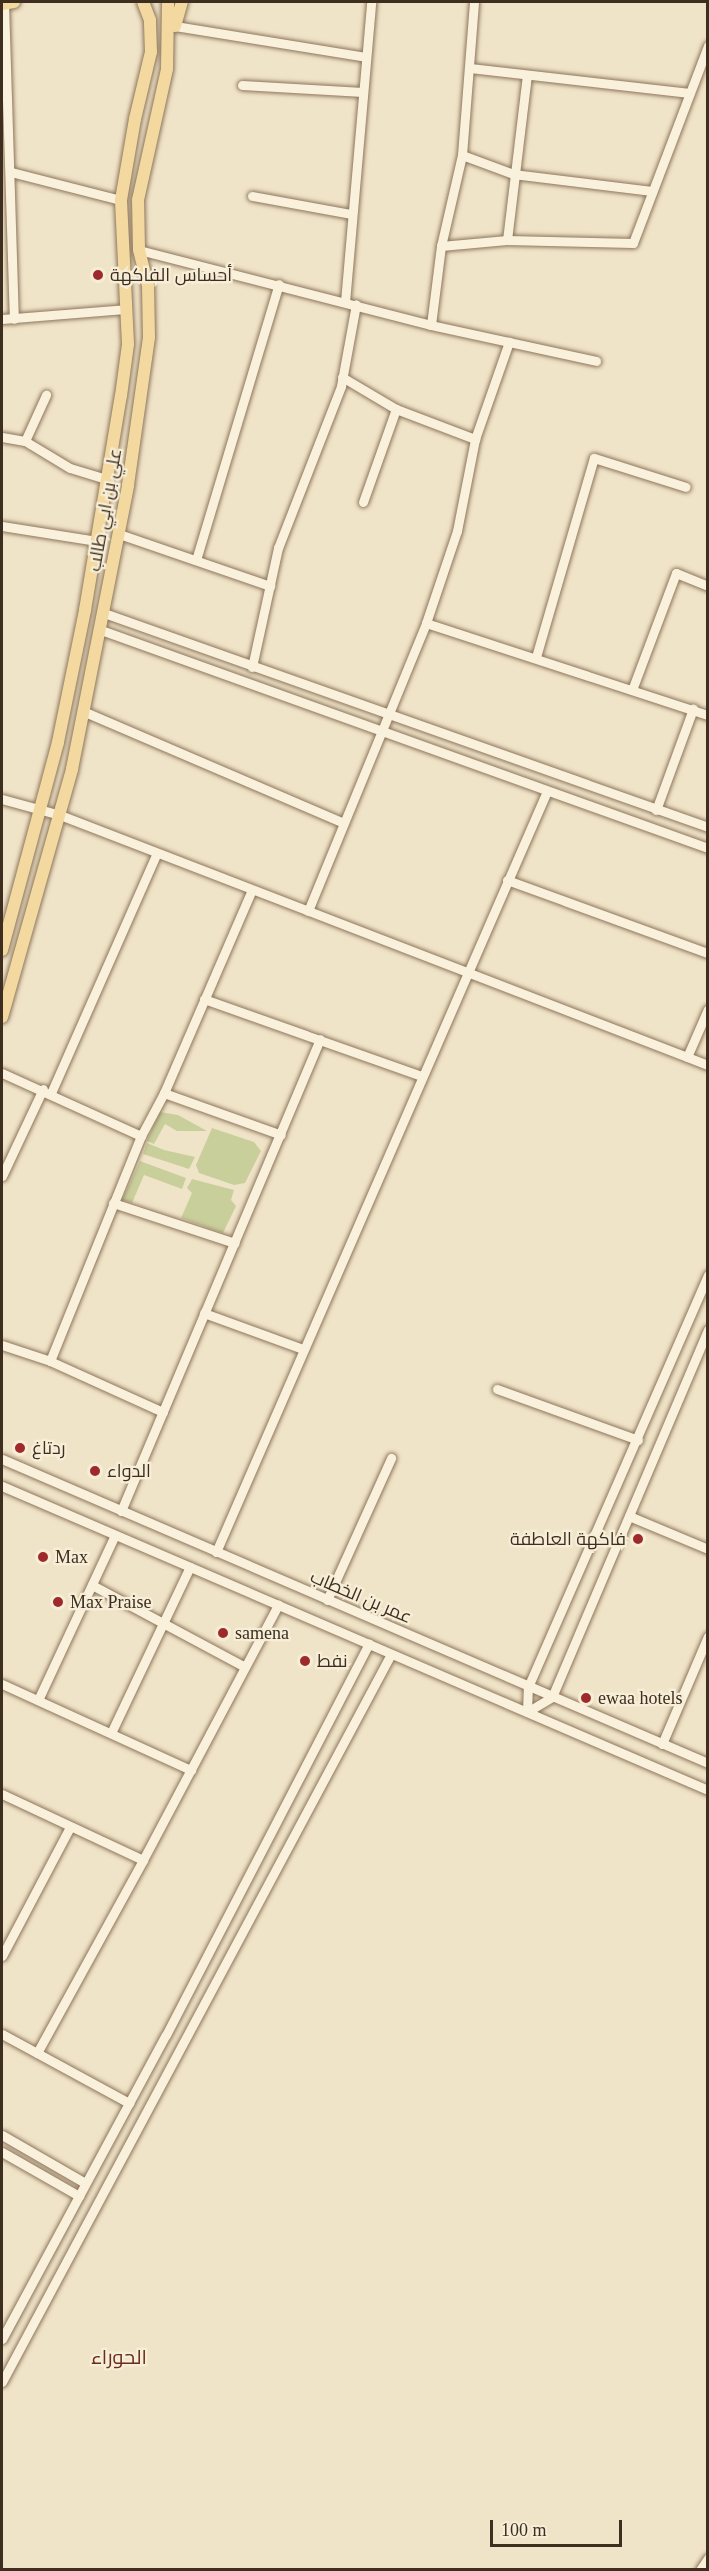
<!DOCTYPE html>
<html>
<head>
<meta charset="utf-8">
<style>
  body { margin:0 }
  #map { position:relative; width:709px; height:2571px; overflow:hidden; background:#f0e4c8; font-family:"Times New Roman",Cairo,serif }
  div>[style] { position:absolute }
  .green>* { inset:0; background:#c9cf9b }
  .roads { filter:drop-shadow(0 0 2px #8d765c) drop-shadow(0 0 2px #8d765c) }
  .minor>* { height:9px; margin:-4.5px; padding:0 4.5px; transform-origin:4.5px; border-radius:4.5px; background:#faf1dc }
  .major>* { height:12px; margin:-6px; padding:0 6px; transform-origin:6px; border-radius:6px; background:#f3d9a0 }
  .dots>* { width:16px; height:16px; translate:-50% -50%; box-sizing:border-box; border:3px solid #f7eed8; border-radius:50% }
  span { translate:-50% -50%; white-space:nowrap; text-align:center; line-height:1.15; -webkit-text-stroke:4.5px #f7eed8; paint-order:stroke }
  .poi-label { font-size:18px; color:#3d2e20 }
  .left { translate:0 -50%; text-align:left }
  .right { translate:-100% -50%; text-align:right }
  .street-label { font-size:18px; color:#3d2e20 }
  .neighbourhood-label { font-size:20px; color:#6b2e1e }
  .frame { position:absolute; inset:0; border:3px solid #3d2e20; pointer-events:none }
  .scale { position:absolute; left:490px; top:2520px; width:132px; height:27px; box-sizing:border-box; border:3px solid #3d2e20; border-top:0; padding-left:8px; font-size:18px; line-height:21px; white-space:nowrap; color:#3d2e20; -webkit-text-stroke:4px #f7eed8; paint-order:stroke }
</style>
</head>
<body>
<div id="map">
  <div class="green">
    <i style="clip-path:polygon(160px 1112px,178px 1115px,207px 1131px,177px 1131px,165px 1124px,154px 1144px,147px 1141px)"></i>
    <i style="clip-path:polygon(212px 1128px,254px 1142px,261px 1151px,245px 1183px,234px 1185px,199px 1173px,196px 1165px)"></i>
    <i style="clip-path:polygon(147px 1143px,164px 1150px,195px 1157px,189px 1169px,143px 1154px)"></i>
    <i style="clip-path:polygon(140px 1161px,186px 1178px,182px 1189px,144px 1175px,132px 1203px,122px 1200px)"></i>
    <i style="clip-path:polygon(192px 1179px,234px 1190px,231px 1200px,236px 1206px,223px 1233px,181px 1218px,192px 1193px,187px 1188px)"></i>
  </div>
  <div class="roads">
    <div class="minor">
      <i style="left:4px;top:4px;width:315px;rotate:88.2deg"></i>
      <i style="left:175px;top:26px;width:193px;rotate:9.2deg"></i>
      <i style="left:470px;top:68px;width:221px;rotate:6.5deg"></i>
      <i style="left:242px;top:85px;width:121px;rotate:3.3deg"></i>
      <i style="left:462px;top:155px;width:54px;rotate:20.4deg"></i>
      <i style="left:513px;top:174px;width:140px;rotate:7deg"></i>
      <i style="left:11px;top:172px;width:114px;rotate:14.3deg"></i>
      <i style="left:252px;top:196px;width:101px;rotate:10.3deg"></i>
      <i style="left:507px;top:240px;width:166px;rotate:-83.1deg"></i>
      <i style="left:441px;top:246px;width:66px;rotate:-5.2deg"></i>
      <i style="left:507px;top:240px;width:126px;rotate:1.4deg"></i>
      <i style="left:633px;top:243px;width:211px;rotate:-69.2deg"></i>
      <i style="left:139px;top:250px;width:301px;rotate:14.4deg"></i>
      <i style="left:431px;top:325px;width:169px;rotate:12.3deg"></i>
      <i style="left:345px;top:302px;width:301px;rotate:-85deg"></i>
      <i style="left:2px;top:319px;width:123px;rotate:-4.6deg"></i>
      <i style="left:431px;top:325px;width:80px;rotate:-82.8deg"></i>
      <i style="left:441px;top:246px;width:93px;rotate:-77deg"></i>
      <i style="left:462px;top:155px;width:153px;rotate:-85.5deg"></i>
      <i style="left:342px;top:377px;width:63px;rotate:30.7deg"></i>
      <i style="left:396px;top:409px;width:85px;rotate:20.8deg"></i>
      <i style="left:2px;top:437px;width:23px;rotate:10deg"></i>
      <i style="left:25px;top:441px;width:52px;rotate:31deg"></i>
      <i style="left:70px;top:468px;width:39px;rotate:17deg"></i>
      <i style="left:25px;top:441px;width:51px;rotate:-65.5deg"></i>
      <i style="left:363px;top:502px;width:99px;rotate:-70.5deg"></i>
      <i style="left:2px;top:526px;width:96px;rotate:9deg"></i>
      <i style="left:119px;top:534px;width:160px;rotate:19deg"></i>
      <i style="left:196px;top:560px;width:288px;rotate:-73.3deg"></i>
      <i style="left:104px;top:613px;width:641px;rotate:19.51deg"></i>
      <i style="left:426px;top:623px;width:297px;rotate:18.1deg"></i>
      <i style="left:101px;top:630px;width:645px;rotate:19.76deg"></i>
      <i style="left:536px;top:657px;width:207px;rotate:-73.8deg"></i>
      <i style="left:594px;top:458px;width:96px;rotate:17.5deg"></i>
      <i style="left:252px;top:667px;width:122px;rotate:-77.7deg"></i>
      <i style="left:278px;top:548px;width:174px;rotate:-68.7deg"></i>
      <i style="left:341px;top:386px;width:83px;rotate:-79.6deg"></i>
      <i style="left:632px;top:690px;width:125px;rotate:-69.4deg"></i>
      <i style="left:676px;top:573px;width:35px;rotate:22deg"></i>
      <i style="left:85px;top:712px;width:280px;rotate:23.2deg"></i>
      <i style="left:2px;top:799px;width:60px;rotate:15.4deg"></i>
      <i style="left:60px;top:815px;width:695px;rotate:21.1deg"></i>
      <i style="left:656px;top:810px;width:108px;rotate:-69.9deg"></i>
      <i style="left:507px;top:880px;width:214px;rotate:20deg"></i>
      <i style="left:308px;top:911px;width:311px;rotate:-67.7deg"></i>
      <i style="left:426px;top:623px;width:97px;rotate:-71.4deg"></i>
      <i style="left:457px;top:531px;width:94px;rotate:-78.9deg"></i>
      <i style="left:475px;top:439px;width:103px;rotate:-70.7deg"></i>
      <i style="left:204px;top:999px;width:230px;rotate:19.5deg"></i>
      <i style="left:687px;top:1057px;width:52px;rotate:-66.4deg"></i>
      <i style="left:2px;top:1073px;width:153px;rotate:24.4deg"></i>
      <i style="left:51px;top:1093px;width:262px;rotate:-66.2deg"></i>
      <i style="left:164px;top:1093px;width:124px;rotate:19.7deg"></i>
      <i style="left:2px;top:1176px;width:96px;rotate:-64.8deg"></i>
      <i style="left:113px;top:1203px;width:128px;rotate:18.2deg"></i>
      <i style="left:204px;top:1313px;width:105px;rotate:20deg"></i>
      <i style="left:2px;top:1345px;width:51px;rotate:18.4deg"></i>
      <i style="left:50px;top:1361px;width:124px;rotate:24.3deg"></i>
      <i style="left:50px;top:1361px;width:243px;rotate:-68deg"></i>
      <i style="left:141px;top:1136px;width:49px;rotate:-61.9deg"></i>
      <i style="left:164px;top:1093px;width:221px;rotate:-66.6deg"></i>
      <i style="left:497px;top:1389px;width:150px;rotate:19.9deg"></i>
      <i style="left:2px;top:1459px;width:769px;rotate:23.3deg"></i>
      <i style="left:2px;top:1486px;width:769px;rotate:23.3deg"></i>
      <i style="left:121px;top:1511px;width:512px;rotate:-67.14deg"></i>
      <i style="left:629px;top:1516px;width:86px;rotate:22.7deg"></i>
      <i style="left:216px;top:1552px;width:830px;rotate:-66.49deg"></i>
      <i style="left:92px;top:1585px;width:171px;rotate:28.2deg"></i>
      <i style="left:327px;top:1600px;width:156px;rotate:-65.7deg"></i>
      <i style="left:2px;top:1684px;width:208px;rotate:24.5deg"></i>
      <i style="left:38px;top:1700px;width:182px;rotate:-65deg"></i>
      <i style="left:527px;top:1712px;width:25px;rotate:-88deg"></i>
      <i style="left:528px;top:1687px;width:450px;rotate:-66.4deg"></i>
      <i style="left:527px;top:1712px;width:29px;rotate:-31deg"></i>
      <i style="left:552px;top:1697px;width:399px;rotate:-67deg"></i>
      <i style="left:111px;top:1733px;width:184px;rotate:-64.6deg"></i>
      <i style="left:662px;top:1744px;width:117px;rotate:-66.9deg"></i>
      <i style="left:2px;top:1794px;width:156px;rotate:25.1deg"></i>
      <i style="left:143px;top:1860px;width:289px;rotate:-62.1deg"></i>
      <i style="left:2px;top:1956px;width:146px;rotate:-62.2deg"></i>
      <i style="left:2px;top:2034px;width:145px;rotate:28.5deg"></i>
      <i style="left:37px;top:2053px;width:220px;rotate:-61.2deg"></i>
      <i style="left:2px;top:2135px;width:96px;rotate:30deg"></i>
      <i style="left:2px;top:2152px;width:89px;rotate:29.7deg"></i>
      <i style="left:2px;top:2339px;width:345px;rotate:-61.7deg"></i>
      <i style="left:166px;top:2035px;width:441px;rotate:-62.6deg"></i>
      <i style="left:2px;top:2382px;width:825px;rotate:-61.88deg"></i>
      <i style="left:700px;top:2570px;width:14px;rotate:-56deg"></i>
    </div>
    <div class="major">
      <i style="left:2px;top:4px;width:12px;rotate:-9deg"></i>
      <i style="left:175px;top:26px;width:25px;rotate:-74deg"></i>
      <i style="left:2px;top:950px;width:215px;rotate:-74.9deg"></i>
      <i style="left:58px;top:742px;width:135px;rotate:-78.4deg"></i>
      <i style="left:85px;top:610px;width:217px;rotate:-80.5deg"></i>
      <i style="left:121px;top:396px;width:52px;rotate:-82.3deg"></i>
      <i style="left:128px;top:344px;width:144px;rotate:-92.8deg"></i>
      <i style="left:121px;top:200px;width:82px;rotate:-80.2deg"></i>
      <i style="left:135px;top:119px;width:69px;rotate:-76.6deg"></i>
      <i style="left:151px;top:52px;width:32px;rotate:-92deg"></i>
      <i style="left:150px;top:20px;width:19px;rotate:-111deg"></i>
      <i style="left:2px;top:1017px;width:258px;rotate:-74.2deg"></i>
      <i style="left:72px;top:769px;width:289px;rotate:-78.8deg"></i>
      <i style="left:128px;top:485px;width:149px;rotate:-81.9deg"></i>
      <i style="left:149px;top:337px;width:51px;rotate:-91.1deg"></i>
      <i style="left:148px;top:286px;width:37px;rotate:-104deg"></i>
      <i style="left:139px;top:250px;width:50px;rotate:-91.1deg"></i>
      <i style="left:138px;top:200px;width:134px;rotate:-77.5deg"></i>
      <i style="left:167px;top:69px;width:67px;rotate:-89.1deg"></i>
    </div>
  </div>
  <div class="dots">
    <i style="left:98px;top:275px;background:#9e2a2b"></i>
    <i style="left:20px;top:1448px;background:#9e2a2b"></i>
    <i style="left:95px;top:1471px;background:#9e2a2b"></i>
    <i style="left:638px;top:1539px;background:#9e2a2b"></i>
    <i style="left:43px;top:1557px;background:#9e2a2b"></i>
    <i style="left:58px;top:1602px;background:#9e2a2b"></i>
    <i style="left:223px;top:1633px;background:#9e2a2b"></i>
    <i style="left:305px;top:1661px;background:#9e2a2b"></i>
    <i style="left:586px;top:1698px;background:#9e2a2b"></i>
  </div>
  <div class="poi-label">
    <span class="left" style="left:110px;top:275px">أحساس الفاكهة</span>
    <span class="left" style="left:32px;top:1448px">ردتاغ</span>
    <span class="left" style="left:107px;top:1471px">الدواء</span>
    <span class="right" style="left:626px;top:1539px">فاكهة العاطفة</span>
    <span class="left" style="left:55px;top:1557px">Max</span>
    <span class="left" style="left:70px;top:1602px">Max Praise</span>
    <span class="left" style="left:235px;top:1633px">samena</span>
    <span class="left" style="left:317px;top:1661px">نفط</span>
    <span class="left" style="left:598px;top:1698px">ewaa hotels</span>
  </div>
  <div class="street-label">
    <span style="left:105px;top:510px;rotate:-80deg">علي بن ابي طالب</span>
    <span style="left:361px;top:1597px;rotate:23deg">عمر بن الخطاب</span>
  </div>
  <div class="neighbourhood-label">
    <span style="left:119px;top:2357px">الحوراء</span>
  </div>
  <div class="frame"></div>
  <div class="scale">100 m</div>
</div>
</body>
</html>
